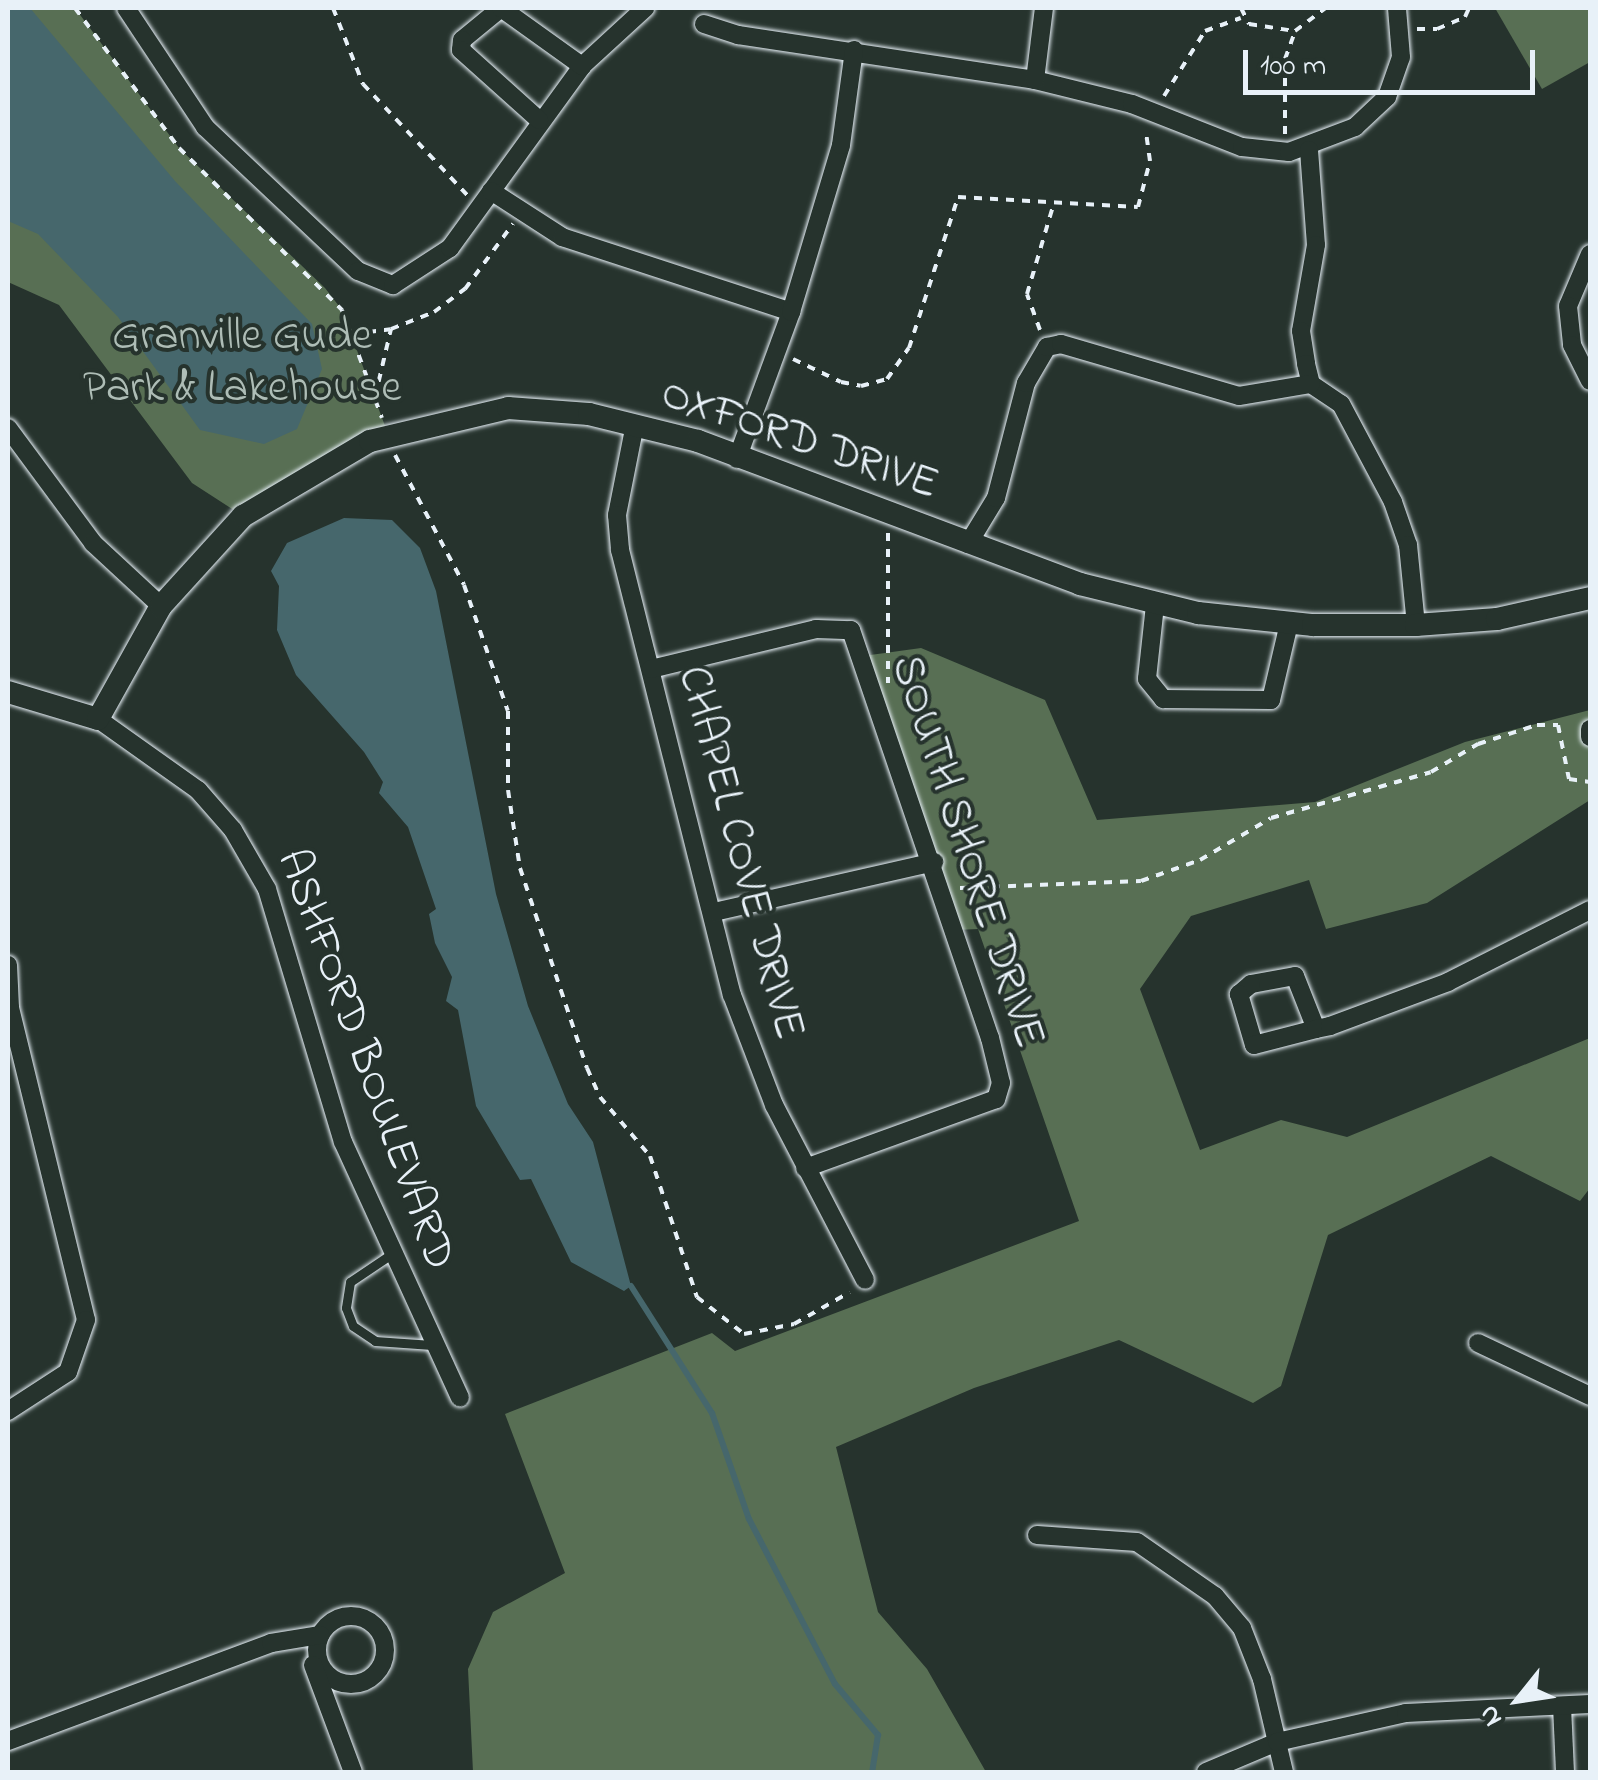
<!DOCTYPE html>
<html>
<head>
<meta charset="utf-8">
<style>
  body { margin:0 }
  #map { position:relative; width:1598px; height:1780px; overflow:hidden; background:#26332d; font-family:"Indie Flower",sans-serif }
  div>[style] { position:absolute }
  .green>* { inset:0; background:#586f54 }
  .water>* { inset:0; background:#46676c }
  .stream>* { height:6px; margin:-3px; padding:0 3px; transform-origin:3px; border-radius:3px; background:#46676c }
  .path>* { height:4px; margin-top:-2px; transform-origin:0; background:repeating-linear-gradient(90deg,#e8f1f8 0 8px,transparent 0 16px) }
  .roads { filter:drop-shadow(0 0 2px #e8f1f8) drop-shadow(0 0 2px #e8f1f8) }
  .service>* { height:9px; margin:-4.5px; padding:0 4.5px; transform-origin:4.5px; border-radius:4.5px; background:#26332d }
  .minor>* { height:18px; margin:-9px; padding:0 9px; transform-origin:9px; border-radius:9px; background:#26332d }
  .minor>.ring { margin:-9px; padding:0; box-sizing:content-box; background:none; border:18px solid #26332d; border-radius:50% }
  .tertiary>* { height:22px; margin:-11px; padding:0 11px; transform-origin:11px; border-radius:11px; background:#26332d }
  span { translate:-50% -50%; white-space:nowrap; text-align:center; line-height:1.15; -webkit-text-stroke:8px #26332d; paint-order:stroke }
  .park-label { font-size:45px; color:#aebdb6 }
  .street-label { font-size:45px; color:#e8f1f8 }
  .frame { position:absolute; inset:0; border:10px solid #e8f1f8; pointer-events:none }
  .north { position:absolute; left:1468px; top:1650px; width:100px; height:100px; -webkit-text-stroke:8px #26332d; paint-order:stroke; rotate:240deg; font-size:28px; font-weight:700; line-height:40px; text-align:center; color:#e8f1f8 }
  .north::after { content:''; display:block; margin:auto; width:35px; height:45px; background:#e8f1f8; clip-path:polygon(50% 0,100% 100%,50% 72%,0 100%) }
  .scale { position:absolute; left:1243px; top:50px; width:292px; height:45px; box-sizing:border-box; border:5px solid #e8f1f8; border-top:0; padding-left:12px; font-size:30px; line-height:35px; white-space:nowrap; color:#e8f1f8; -webkit-text-stroke:8px #26332d; paint-order:stroke }
</style>
</head>
<body>
<div id="map">
  <div class="green">
    <i style="clip-path:polygon(8px 8px,75px 8px,179px 148px,325px 288px,342px 310px,388px 434px,243px 516px,192px 483px,59px 305px,8px 282px)"></i>
    <i style="clip-path:polygon(1495px 8px,1590px 8px,1590px 62px,1542px 89px)"></i>
    <i style="clip-path:polygon(921px 648px,1045px 700px,1097px 820px,1315px 802px,1465px 742px,1590px 710px,1590px 800px,1427px 903px,1326px 929px,1309px 880px,1191px 916px,1140px 989px,1200px 1150px,1281px 1120px,1347px 1137px,1590px 1038px,1590px 1188px,1580px 1201px,1491px 1156px,1328px 1235px,1281px 1386px,1253px 1403px,1119px 1340px,974px 1388px,836px 1447px,878px 1612px,927px 1669px,986px 1772px,473px 1772px,468px 1669px,493px 1612px,565px 1573px,505px 1414px,712px 1333px,735px 1351px,1079px 1221px,978px 929px,956px 930px,863px 656px)"></i>
  </div>
  <div class="water">
    <i style="clip-path:polygon(8px 8px,30px 8px,175px 181px,312px 324px,322px 369px,297px 429px,264px 444px,200px 430px,118px 317px,38px 234px,8px 221px)"></i>
    <i style="clip-path:polygon(344px 518px,392px 520px,420px 548px,436px 591px,496px 894px,528px 1006px,568px 1104px,593px 1142px,631px 1286px,624px 1291px,571px 1262px,531px 1179px,520px 1180px,476px 1106px,458px 1010px,446px 1001px,452px 977px,435px 943px,429px 914px,436px 909px,408px 827px,379px 793px,383px 782px,364px 752px,296px 675px,277px 630px,279px 586px,271px 571px,287px 543px)"></i>
  </div>
  <div class="stream">
    <i style="left:631px;top:1286px;width:151px;rotate:57.5deg"></i>
    <i style="left:712px;top:1413px;width:112px;rotate:70.8deg"></i>
    <i style="left:749px;top:1519px;width:186px;rotate:62.5deg"></i>
    <i style="left:835px;top:1684px;width:67px;rotate:49.9deg"></i>
    <i style="left:878px;top:1735px;width:37px;rotate:99deg"></i>
  </div>
  <div class="path">
    <i style="left:75px;top:8px;width:174px;rotate:53.4deg"></i>
    <i style="left:179px;top:148px;width:230px;rotate:44.8deg"></i>
    <i style="left:342px;top:310px;width:115px;rotate:69.7deg"></i>
    <i style="left:333px;top:8px;width:82px;rotate:68.5deg"></i>
    <i style="left:363px;top:84px;width:154px;rotate:46.8deg"></i>
    <i style="left:1241px;top:8px;width:18px;rotate:63deg"></i>
    <i style="left:1249px;top:24px;width:47px;rotate:8.7deg"></i>
    <i style="left:1295px;top:31px;width:38px;rotate:-37deg"></i>
    <i style="left:1417px;top:29px;width:20px"></i>
    <i style="left:1437px;top:29px;width:30px;rotate:-23deg"></i>
    <i style="left:1465px;top:17px;width:10px;rotate:-66deg"></i>
    <i style="left:1164px;top:96px;width:77px;rotate:-57.8deg"></i>
    <i style="left:1205px;top:31px;width:38px;rotate:-20deg"></i>
    <i style="left:1285px;top:134px;width:75px;rotate:-90deg"></i>
    <i style="left:1285px;top:59px;width:30px;rotate:-70deg"></i>
    <i style="left:1040px;top:330px;width:38px;rotate:-110deg"></i>
    <i style="left:1027px;top:294px;width:92px;rotate:-73.5deg"></i>
    <i style="left:352px;top:334px;width:39px;rotate:-7deg"></i>
    <i style="left:391px;top:329px;width:46px;rotate:-21.6deg"></i>
    <i style="left:434px;top:312px;width:39px;rotate:-37deg"></i>
    <i style="left:465px;top:289px;width:81px;rotate:-53.6deg"></i>
    <i style="left:793px;top:359px;width:53px;rotate:25.6deg"></i>
    <i style="left:841px;top:382px;width:20px;rotate:11deg"></i>
    <i style="left:861px;top:386px;width:27px;rotate:-15deg"></i>
    <i style="left:887px;top:379px;width:38px;rotate:-55deg"></i>
    <i style="left:909px;top:348px;width:159px;rotate:-72deg"></i>
    <i style="left:958px;top:197px;width:180px;rotate:3.2deg"></i>
    <i style="left:1138px;top:207px;width:48px;rotate:-75.4deg"></i>
    <i style="left:1150px;top:161px;width:30px;rotate:-98deg"></i>
    <i style="left:375px;top:397px;width:70px;rotate:-76.8deg"></i>
    <i style="left:395px;top:455px;width:147px;rotate:62deg"></i>
    <i style="left:464px;top:585px;width:133px;rotate:70.8deg"></i>
    <i style="left:508px;top:711px;width:79px;rotate:90deg"></i>
    <i style="left:508px;top:790px;width:79px;rotate:81.3deg"></i>
    <i style="left:520px;top:868px;width:211px;rotate:71.5deg"></i>
    <i style="left:587px;top:1068px;width:32px;rotate:66deg"></i>
    <i style="left:600px;top:1097px;width:77px;rotate:49.7deg"></i>
    <i style="left:650px;top:1156px;width:149px;rotate:71.6deg"></i>
    <i style="left:697px;top:1297px;width:60px;rotate:38.2deg"></i>
    <i style="left:744px;top:1334px;width:51px;rotate:-11.3deg"></i>
    <i style="left:794px;top:1324px;width:64px;rotate:-29.7deg"></i>
    <i style="left:888px;top:533px;width:150px;rotate:90deg"></i>
    <i style="left:960px;top:888px;width:181px;rotate:-2.2deg"></i>
    <i style="left:1141px;top:881px;width:63px;rotate:-19.6deg"></i>
    <i style="left:1200px;top:860px;width:82px;rotate:-30.6deg"></i>
    <i style="left:1271px;top:818px;width:166px;rotate:-16deg"></i>
    <i style="left:1431px;top:772px;width:55px;rotate:-30.8deg"></i>
    <i style="left:1478px;top:744px;width:62px;rotate:-17.9deg"></i>
    <i style="left:1537px;top:725px;width:21px"></i>
    <i style="left:1558px;top:725px;width:55px;rotate:78.5deg"></i>
    <i style="left:1569px;top:779px;width:21px;rotate:8deg"></i>
  </div>
  <div class="roads">
    <div class="service">
      <i style="left:390px;top:1255px;width:48px;rotate:146deg"></i>
      <i style="left:350px;top:1282px;width:26px;rotate:99deg"></i>
      <i style="left:346px;top:1308px;width:19px;rotate:69deg"></i>
      <i style="left:353px;top:1326px;width:27px;rotate:34deg"></i>
      <i style="left:375px;top:1341px;width:57px;rotate:4deg"></i>
    </div>
    <div class="minor">
      <i style="left:126px;top:8px;width:143px;rotate:56.4deg"></i>
      <i style="left:205px;top:127px;width:210px;rotate:43.3deg"></i>
      <i style="left:358px;top:271px;width:38px;rotate:22deg"></i>
      <i style="left:393px;top:285px;width:68px;rotate:-33deg"></i>
      <i style="left:450px;top:248px;width:225px;rotate:-54deg"></i>
      <i style="left:582px;top:66px;width:86px;rotate:-42.6deg"></i>
      <i style="left:501px;top:8px;width:50px;rotate:140.6deg"></i>
      <i style="left:462px;top:40px;width:10px;rotate:96deg"></i>
      <i style="left:461px;top:50px;width:105px;rotate:41.9deg"></i>
      <i style="left:501px;top:8px;width:100px;rotate:35.6deg"></i>
      <i style="left:704px;top:24px;width:36px;rotate:18deg"></i>
      <i style="left:738px;top:35px;width:300px;rotate:8.6deg"></i>
      <i style="left:1035px;top:80px;width:100px;rotate:13.9deg"></i>
      <i style="left:1132px;top:104px;width:118px;rotate:21.4deg"></i>
      <i style="left:1242px;top:147px;width:47px;rotate:6.1deg"></i>
      <i style="left:1289px;top:152px;width:71px;rotate:-20.7deg"></i>
      <i style="left:1355px;top:127px;width:44px;rotate:-43.2deg"></i>
      <i style="left:1387px;top:97px;width:42px;rotate:-70.7deg"></i>
      <i style="left:1401px;top:57px;width:49px;rotate:-94.7deg"></i>
      <i style="left:1035px;top:80px;width:73px;rotate:-82.9deg"></i>
      <i style="left:1309px;top:150px;width:95px;rotate:85.8deg"></i>
      <i style="left:1316px;top:245px;width:87px;rotate:99.9deg"></i>
      <i style="left:1301px;top:331px;width:33px;rotate:81deg"></i>
      <i style="left:1306px;top:364px;width:21px;rotate:76deg"></i>
      <i style="left:1311px;top:384px;width:36px;rotate:34deg"></i>
      <i style="left:1341px;top:404px;width:111px;rotate:62deg"></i>
      <i style="left:1393px;top:502px;width:46px;rotate:70.8deg"></i>
      <i style="left:1408px;top:545px;width:80px;rotate:84.3deg"></i>
      <i style="left:491px;top:191px;width:85px;rotate:32.9deg"></i>
      <i style="left:562px;top:237px;width:241px;rotate:18.1deg"></i>
      <i style="left:1590px;top:254px;width:56px;rotate:112.9deg"></i>
      <i style="left:1568px;top:306px;width:39px;rotate:84deg"></i>
      <i style="left:1572px;top:345px;width:40px;rotate:63.4deg"></i>
      <i style="left:635px;top:424px;width:93px;rotate:101.2deg"></i>
      <i style="left:617px;top:515px;width:35px;rotate:85deg"></i>
      <i style="left:620px;top:550px;width:459px;rotate:75.9deg"></i>
      <i style="left:732px;top:995px;width:118px;rotate:69.1deg"></i>
      <i style="left:774px;top:1105px;width:197px;rotate:62.5deg"></i>
      <i style="left:8px;top:428px;width:143px;rotate:53.5deg"></i>
      <i style="left:93px;top:543px;width:93px;rotate:42.8deg"></i>
      <i style="left:737px;top:459px;width:157px;rotate:-69.8deg"></i>
      <i style="left:791px;top:312px;width:174px;rotate:-73.3deg"></i>
      <i style="left:841px;top:145px;width:96px;rotate:-82.2deg"></i>
      <i style="left:968px;top:544px;width:54px;rotate:-58.7deg"></i>
      <i style="left:996px;top:498px;width:119px;rotate:-75.4deg"></i>
      <i style="left:1026px;top:383px;width:42px;rotate:-59.7deg"></i>
      <i style="left:1047px;top:347px;width:14px;rotate:-12deg"></i>
      <i style="left:1061px;top:344px;width:185px;rotate:16.3deg"></i>
      <i style="left:1239px;top:396px;width:73px;rotate:-9.5deg"></i>
      <i style="left:1155px;top:605px;width:74px;rotate:96.2deg"></i>
      <i style="left:1147px;top:679px;width:26px;rotate:51deg"></i>
      <i style="left:1163px;top:699px;width:108px;rotate:0.5deg"></i>
      <i style="left:1271px;top:700px;width:79px;rotate:-76.8deg"></i>
      <i style="left:651px;top:669px;width:170px;rotate:-13.6deg"></i>
      <i style="left:816px;top:629px;width:35px;rotate:2deg"></i>
      <i style="left:851px;top:630px;width:431px;rotate:71.2deg"></i>
      <i style="left:990px;top:1038px;width:46px;rotate:76.3deg"></i>
      <i style="left:1001px;top:1083px;width:17px;rotate:107deg"></i>
      <i style="left:996px;top:1099px;width:203px;rotate:160.1deg"></i>
      <i style="left:98px;top:719px;width:123px;rotate:35.4deg"></i>
      <i style="left:198px;top:790px;width:53px;rotate:48.8deg"></i>
      <i style="left:233px;top:830px;width:68px;rotate:60deg"></i>
      <i style="left:267px;top:889px;width:264px;rotate:73.3deg"></i>
      <i style="left:343px;top:1142px;width:281px;rotate:65.4deg"></i>
      <i style="left:1590px;top:729px;width:8px;rotate:90deg"></i>
      <i style="left:714px;top:912px;width:226px;rotate:-12.8deg"></i>
      <i style="left:8px;top:965px;width:43px;rotate:87.3deg"></i>
      <i style="left:10px;top:1008px;width:321px;rotate:76.3deg"></i>
      <i style="left:86px;top:1320px;width:55px;rotate:109.1deg"></i>
      <i style="left:68px;top:1372px;width:72px;rotate:147deg"></i>
      <i style="left:1316px;top:1029px;width:57px;rotate:-111.6deg"></i>
      <i style="left:1295px;top:976px;width:45px;rotate:169.7deg"></i>
      <i style="left:1251px;top:984px;width:16px;rotate:140deg"></i>
      <i style="left:1239px;top:994px;width:53px;rotate:73.6deg"></i>
      <i style="left:1254px;top:1045px;width:64px;rotate:-14.5deg"></i>
      <i style="left:1316px;top:1029px;width:14px;rotate:-12deg"></i>
      <i style="left:1330px;top:1026px;width:126px;rotate:-20.4deg"></i>
      <i style="left:1448px;top:982px;width:159px;rotate:-26.9deg"></i>
      <i style="left:1478px;top:1343px;width:124px;rotate:25.3deg"></i>
      <i style="left:1037px;top:1535px;width:100px;rotate:4deg"></i>
      <i style="left:1137px;top:1542px;width:95px;rotate:34.7deg"></i>
      <i style="left:1215px;top:1596px;width:42px;rotate:49.8deg"></i>
      <i style="left:1242px;top:1628px;width:55px;rotate:68.6deg"></i>
      <i style="left:1262px;top:1679px;width:96px;rotate:76.7deg"></i>
      <i class="ring" style="left:317px;top:1616px;width:50px;height:50px"></i>
      <i style="left:313px;top:1665px;width:114px;rotate:69.5deg"></i>
      <i style="left:1562px;top:1706px;width:66px;rotate:87.4deg"></i>
      <i style="left:8px;top:1741px;width:281px;rotate:-20.4deg"></i>
      <i style="left:271px;top:1643px;width:50px;rotate:-9.3deg"></i>
      <i style="left:1206px;top:1772px;width:77px;rotate:-22.9deg"></i>
      <i style="left:1277px;top:1742px;width:132px;rotate:-12.7deg"></i>
      <i style="left:1406px;top:1713px;width:184px;rotate:-2.8deg"></i>
    </div>
    <div class="tertiary">
      <i style="left:8px;top:692px;width:94px;rotate:16.7deg"></i>
      <i style="left:98px;top:719px;width:129px;rotate:-60.9deg"></i>
      <i style="left:161px;top:606px;width:122px;rotate:-47.7deg"></i>
      <i style="left:243px;top:516px;width:147px;rotate:-30.6deg"></i>
      <i style="left:370px;top:441px;width:142px;rotate:-13.4deg"></i>
      <i style="left:508px;top:408px;width:81px;rotate:4.2deg"></i>
      <i style="left:589px;top:414px;width:112px;rotate:13.9deg"></i>
      <i style="left:698px;top:441px;width:408px;rotate:20.5deg"></i>
      <i style="left:1080px;top:584px;width:122px;rotate:13.8deg"></i>
      <i style="left:1198px;top:613px;width:116px;rotate:6deg"></i>
      <i style="left:1313px;top:625px;width:103px"></i>
      <i style="left:1416px;top:625px;width:81px;rotate:-4.2deg"></i>
      <i style="left:1497px;top:619px;width:95px;rotate:-12.7deg"></i>
    </div>
  </div>
  <div class="park-label">
    <span style="left:242px;top:364px">Granville Gude<br>Park &amp; Lakehouse</span>
  </div>
  <div class="street-label">
    <span style="left:799px;top:441px;rotate:19deg">OXFORD DRIVE</span>
    <span style="left:966px;top:852px;rotate:72deg">SOUTH SHORE DRIVE</span>
    <span style="left:739px;top:853px;rotate:75deg">CHAPEL COVE DRIVE</span>
    <span style="left:364px;top:1060px;rotate:70deg">ASHFORD BOULEVARD</span>
  </div>
  <div class="frame"></div>
  <div class="north">N</div>
  <div class="scale">100 m</div>
</div>
</body>
</html>
